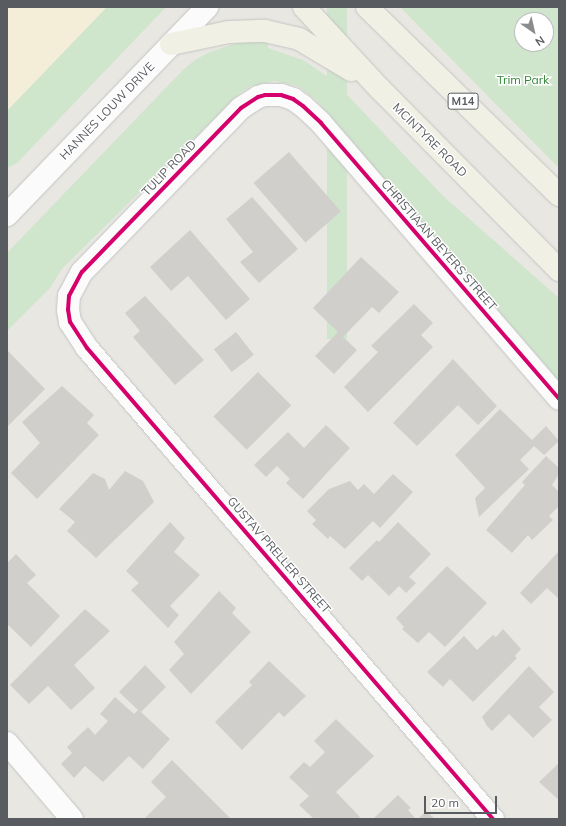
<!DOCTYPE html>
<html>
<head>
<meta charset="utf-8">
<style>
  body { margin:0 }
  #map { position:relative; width:566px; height:826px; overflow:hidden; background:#e8e7e2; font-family:Mulish,sans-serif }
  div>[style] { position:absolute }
  .commercial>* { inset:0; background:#f4eed9 }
  .green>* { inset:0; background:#cfe5cc; transform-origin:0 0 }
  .building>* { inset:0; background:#d0cfcc; transform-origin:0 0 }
  .roads { filter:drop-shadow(0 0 1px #c4c4c3) drop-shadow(0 0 1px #c4c4c3) }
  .minor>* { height:22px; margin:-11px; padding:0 11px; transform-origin:11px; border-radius:11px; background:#fcfbfb }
  .major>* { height:22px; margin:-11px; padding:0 11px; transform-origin:11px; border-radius:11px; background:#f1f0e5 }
  .cycleway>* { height:4px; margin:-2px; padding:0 2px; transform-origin:2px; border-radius:2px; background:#d6006c }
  span { translate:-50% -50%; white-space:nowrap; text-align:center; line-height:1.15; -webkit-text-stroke:3px #fff; paint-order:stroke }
  .shield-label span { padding:1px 3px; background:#fff; border:1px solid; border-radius:3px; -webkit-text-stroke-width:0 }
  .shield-label { font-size:11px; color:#585b60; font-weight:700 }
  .park-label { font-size:12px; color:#338437 }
  .street-label { font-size:12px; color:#585b60 }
  .frame { position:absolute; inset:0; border:8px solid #585b60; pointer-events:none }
  .north { position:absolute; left:514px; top:12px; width:40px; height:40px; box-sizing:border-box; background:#fff; border:1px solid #bcbdbf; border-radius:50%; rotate:146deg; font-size:11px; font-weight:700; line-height:16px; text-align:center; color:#585b60 }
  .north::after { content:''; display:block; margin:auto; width:14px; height:18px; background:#8a8c8e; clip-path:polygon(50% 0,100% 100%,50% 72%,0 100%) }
  .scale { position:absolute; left:424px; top:796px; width:73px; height:18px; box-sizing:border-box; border:2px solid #585b60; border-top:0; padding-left:5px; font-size:12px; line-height:14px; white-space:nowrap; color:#585b60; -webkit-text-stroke:3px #fff; paint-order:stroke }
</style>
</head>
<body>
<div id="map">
  <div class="commercial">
    <i style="clip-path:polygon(7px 7px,107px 7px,7px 111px)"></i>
  </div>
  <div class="green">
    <i style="clip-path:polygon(107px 7px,166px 7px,17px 163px,7px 168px,7px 111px)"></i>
    <i style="left:327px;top:7px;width:20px;height:332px"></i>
    <i style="clip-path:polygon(evenodd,400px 7px,559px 7px,559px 168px,550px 159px,400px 7px,522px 20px,546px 20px,546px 44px,522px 44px,522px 20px)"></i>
    <i style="clip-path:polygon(240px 42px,268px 42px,268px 48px,303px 60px,334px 81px,442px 195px,559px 298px,559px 381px,316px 100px,298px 86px,275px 81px,251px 86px,240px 93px,61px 270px,50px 288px,7px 331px,7px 253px,182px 71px,195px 60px,210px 52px)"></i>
  </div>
  <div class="building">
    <i style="left:289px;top:152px;width:79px;height:47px;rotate:49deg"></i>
    <i style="clip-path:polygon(252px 197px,298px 249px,259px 283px,240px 262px,253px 252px,226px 219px)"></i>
    <i style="clip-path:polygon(190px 230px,250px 299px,226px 320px,188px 276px,171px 291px,150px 267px)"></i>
    <i style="clip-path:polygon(361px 257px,399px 292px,379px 313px,372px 307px,343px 337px,357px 350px,334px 374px,315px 356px,338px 332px,313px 308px)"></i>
    <i style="clip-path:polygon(145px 296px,204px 360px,175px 385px,133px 337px,140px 331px,125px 313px)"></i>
    <i style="clip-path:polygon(414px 304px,433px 323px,421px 335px,433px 347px,368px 412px,344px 387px,378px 352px,371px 346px)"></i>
    <i style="left:236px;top:332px;width:29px;height:28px;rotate:52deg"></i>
    <i style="clip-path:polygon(7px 350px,45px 389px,7px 427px)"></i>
    <i style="clip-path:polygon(453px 359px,497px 406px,478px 425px,458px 405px,417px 446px,393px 423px)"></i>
    <i style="left:258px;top:372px;width:47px;height:63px;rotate:45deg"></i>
    <i style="clip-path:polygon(62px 386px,94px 415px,87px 423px,99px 435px,37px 499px,11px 473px,40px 443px,22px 422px)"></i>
    <i style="clip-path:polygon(500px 409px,532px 440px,546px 426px,559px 441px,544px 455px,534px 446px,520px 460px,529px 469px,479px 517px,475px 498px,485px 488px,455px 455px)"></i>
    <i style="clip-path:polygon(326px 425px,350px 448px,303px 499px,286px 483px,290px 479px,277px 466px,266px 477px,254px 465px,288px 432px,304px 448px)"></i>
    <i style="clip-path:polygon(546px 456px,559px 468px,559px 474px,552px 485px,559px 492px,559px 506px,549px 516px,553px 520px,532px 540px,528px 535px,512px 553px,486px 530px,525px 485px,522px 482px)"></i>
    <i style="clip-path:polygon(125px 471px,143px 481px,154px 502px,96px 558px,67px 531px,75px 522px,59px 509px,93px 473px,105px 479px,109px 490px)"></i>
    <i style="clip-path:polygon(393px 474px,413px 492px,380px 528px,373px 521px,345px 549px,330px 536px,328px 539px,312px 524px,316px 520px,307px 511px,329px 489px,350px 481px,358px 490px,364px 484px,374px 494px)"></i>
    <i style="clip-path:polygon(170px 522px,185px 538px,174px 552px,200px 575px,170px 606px,179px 615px,168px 628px,131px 590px,139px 583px,126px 571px)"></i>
    <i style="clip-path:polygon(398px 522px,431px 554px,409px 577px,416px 583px,406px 593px,399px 586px,389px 596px,368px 575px,362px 581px,349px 568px,377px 540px,379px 542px)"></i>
    <i style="clip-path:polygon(559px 551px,559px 599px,547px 588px,531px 604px,520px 593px)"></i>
    <i style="clip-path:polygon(16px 554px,36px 575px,27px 583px,60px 616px,31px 647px,7px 624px,7px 563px)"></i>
    <i style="clip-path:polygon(447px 566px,487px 603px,445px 647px,429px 632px,418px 643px,402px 629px,404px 627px,396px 618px)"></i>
    <i style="clip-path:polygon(219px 591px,236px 608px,232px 613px,251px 632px,191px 694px,169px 670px,184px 654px,174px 642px)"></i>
    <i style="clip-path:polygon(85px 609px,110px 631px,74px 665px,95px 688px,71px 710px,48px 686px,29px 704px,10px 685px)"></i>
    <i style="clip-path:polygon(503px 629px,521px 649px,515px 656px,517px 658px,473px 702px,450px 679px,443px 687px,427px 672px,464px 636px,477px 650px,493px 635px,496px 637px)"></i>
    <i style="clip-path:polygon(269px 661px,306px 696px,284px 717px,279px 712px,242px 750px,215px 722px,252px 685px,249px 682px)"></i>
    <i style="clip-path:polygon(145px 665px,166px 687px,141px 712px,170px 739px,143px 769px,129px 756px,103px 782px,85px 766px,74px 778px,61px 764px,72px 753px,67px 747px,88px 727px,95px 735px,108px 721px,100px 714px,115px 697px,134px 714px,138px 710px,119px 692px)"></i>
    <i style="clip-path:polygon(529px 666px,554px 692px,539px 707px,552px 720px,533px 738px,509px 714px,492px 731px,487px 726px,482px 717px)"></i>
    <i style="clip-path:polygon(336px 719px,374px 756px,336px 792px,360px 817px,358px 819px,314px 819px,299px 805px,309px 796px,289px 777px,304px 762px,310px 767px,325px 752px,314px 741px)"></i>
    <i style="clip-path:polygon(172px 760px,231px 819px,144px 819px,166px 797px,151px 782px)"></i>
    <i style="clip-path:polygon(559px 763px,559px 800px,539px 782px)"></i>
    <i style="clip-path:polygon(398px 795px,411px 808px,408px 810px,416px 819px,373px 819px)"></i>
    <i style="clip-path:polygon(426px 811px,435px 819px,418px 819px)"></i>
  </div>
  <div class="roads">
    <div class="minor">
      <i style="left:7px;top:215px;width:289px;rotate:-46.1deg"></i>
      <i style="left:7px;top:743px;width:100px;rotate:49.5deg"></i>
      <i style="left:493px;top:819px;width:622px;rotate:-130.76deg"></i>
      <i style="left:87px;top:348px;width:31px;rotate:-123deg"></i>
      <i style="left:70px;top:322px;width:12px;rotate:-99deg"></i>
      <i style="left:68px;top:310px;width:14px;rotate:-86deg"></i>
      <i style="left:69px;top:296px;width:27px;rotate:-62deg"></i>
      <i style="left:82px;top:272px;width:228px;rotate:-45.9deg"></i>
      <i style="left:241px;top:108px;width:20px;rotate:-33deg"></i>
      <i style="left:258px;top:97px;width:7px;rotate:-16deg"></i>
      <i style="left:265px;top:95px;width:16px"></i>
      <i style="left:281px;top:95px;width:13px;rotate:18deg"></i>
      <i style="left:293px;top:99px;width:12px;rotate:35deg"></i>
      <i style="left:303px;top:106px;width:25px;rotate:43deg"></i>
      <i style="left:321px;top:123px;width:364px;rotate:49.2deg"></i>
    </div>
    <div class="major">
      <i style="left:304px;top:7px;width:112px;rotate:47.2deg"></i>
      <i style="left:380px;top:89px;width:255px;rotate:45.3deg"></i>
      <i style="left:367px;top:7px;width:269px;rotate:44.4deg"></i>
      <i style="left:171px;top:44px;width:59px;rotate:-11.7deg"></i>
      <i style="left:229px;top:32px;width:36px;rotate:-2deg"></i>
      <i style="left:265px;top:31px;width:35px;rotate:13deg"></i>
      <i style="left:299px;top:39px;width:61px;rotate:30.8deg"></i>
    </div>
  </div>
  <div class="cycleway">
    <i style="left:493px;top:819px;width:622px;rotate:-130.76deg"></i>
    <i style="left:87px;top:348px;width:31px;rotate:-123deg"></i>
    <i style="left:70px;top:322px;width:12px;rotate:-99deg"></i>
    <i style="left:68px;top:310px;width:14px;rotate:-86deg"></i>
    <i style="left:69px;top:296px;width:27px;rotate:-62deg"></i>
    <i style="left:82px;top:272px;width:228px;rotate:-45.9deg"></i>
    <i style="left:241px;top:108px;width:20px;rotate:-33deg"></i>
    <i style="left:258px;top:97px;width:7px;rotate:-16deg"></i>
    <i style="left:265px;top:95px;width:16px"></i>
    <i style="left:281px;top:95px;width:13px;rotate:18deg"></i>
    <i style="left:293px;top:99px;width:12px;rotate:35deg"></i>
    <i style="left:303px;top:106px;width:25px;rotate:43deg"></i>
    <i style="left:321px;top:123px;width:364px;rotate:49.2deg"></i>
  </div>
  <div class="shield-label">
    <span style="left:463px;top:101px">M14</span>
  </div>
  <div class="park-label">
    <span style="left:523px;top:80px">Trim Park</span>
  </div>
  <div class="street-label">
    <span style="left:107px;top:111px;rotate:-46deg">HANNES LOUW DRIVE</span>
    <span style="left:430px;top:140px;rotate:45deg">MCINTYRE ROAD</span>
    <span style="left:169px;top:168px;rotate:-46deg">TULIP ROAD</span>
    <span style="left:439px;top:245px;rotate:49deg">CHRISTIAAN BEYERS STREET</span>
    <span style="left:279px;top:555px;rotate:49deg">GUSTAV PRELLER STREET</span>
  </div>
  <div class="frame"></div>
  <div class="north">N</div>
  <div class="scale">20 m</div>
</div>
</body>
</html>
